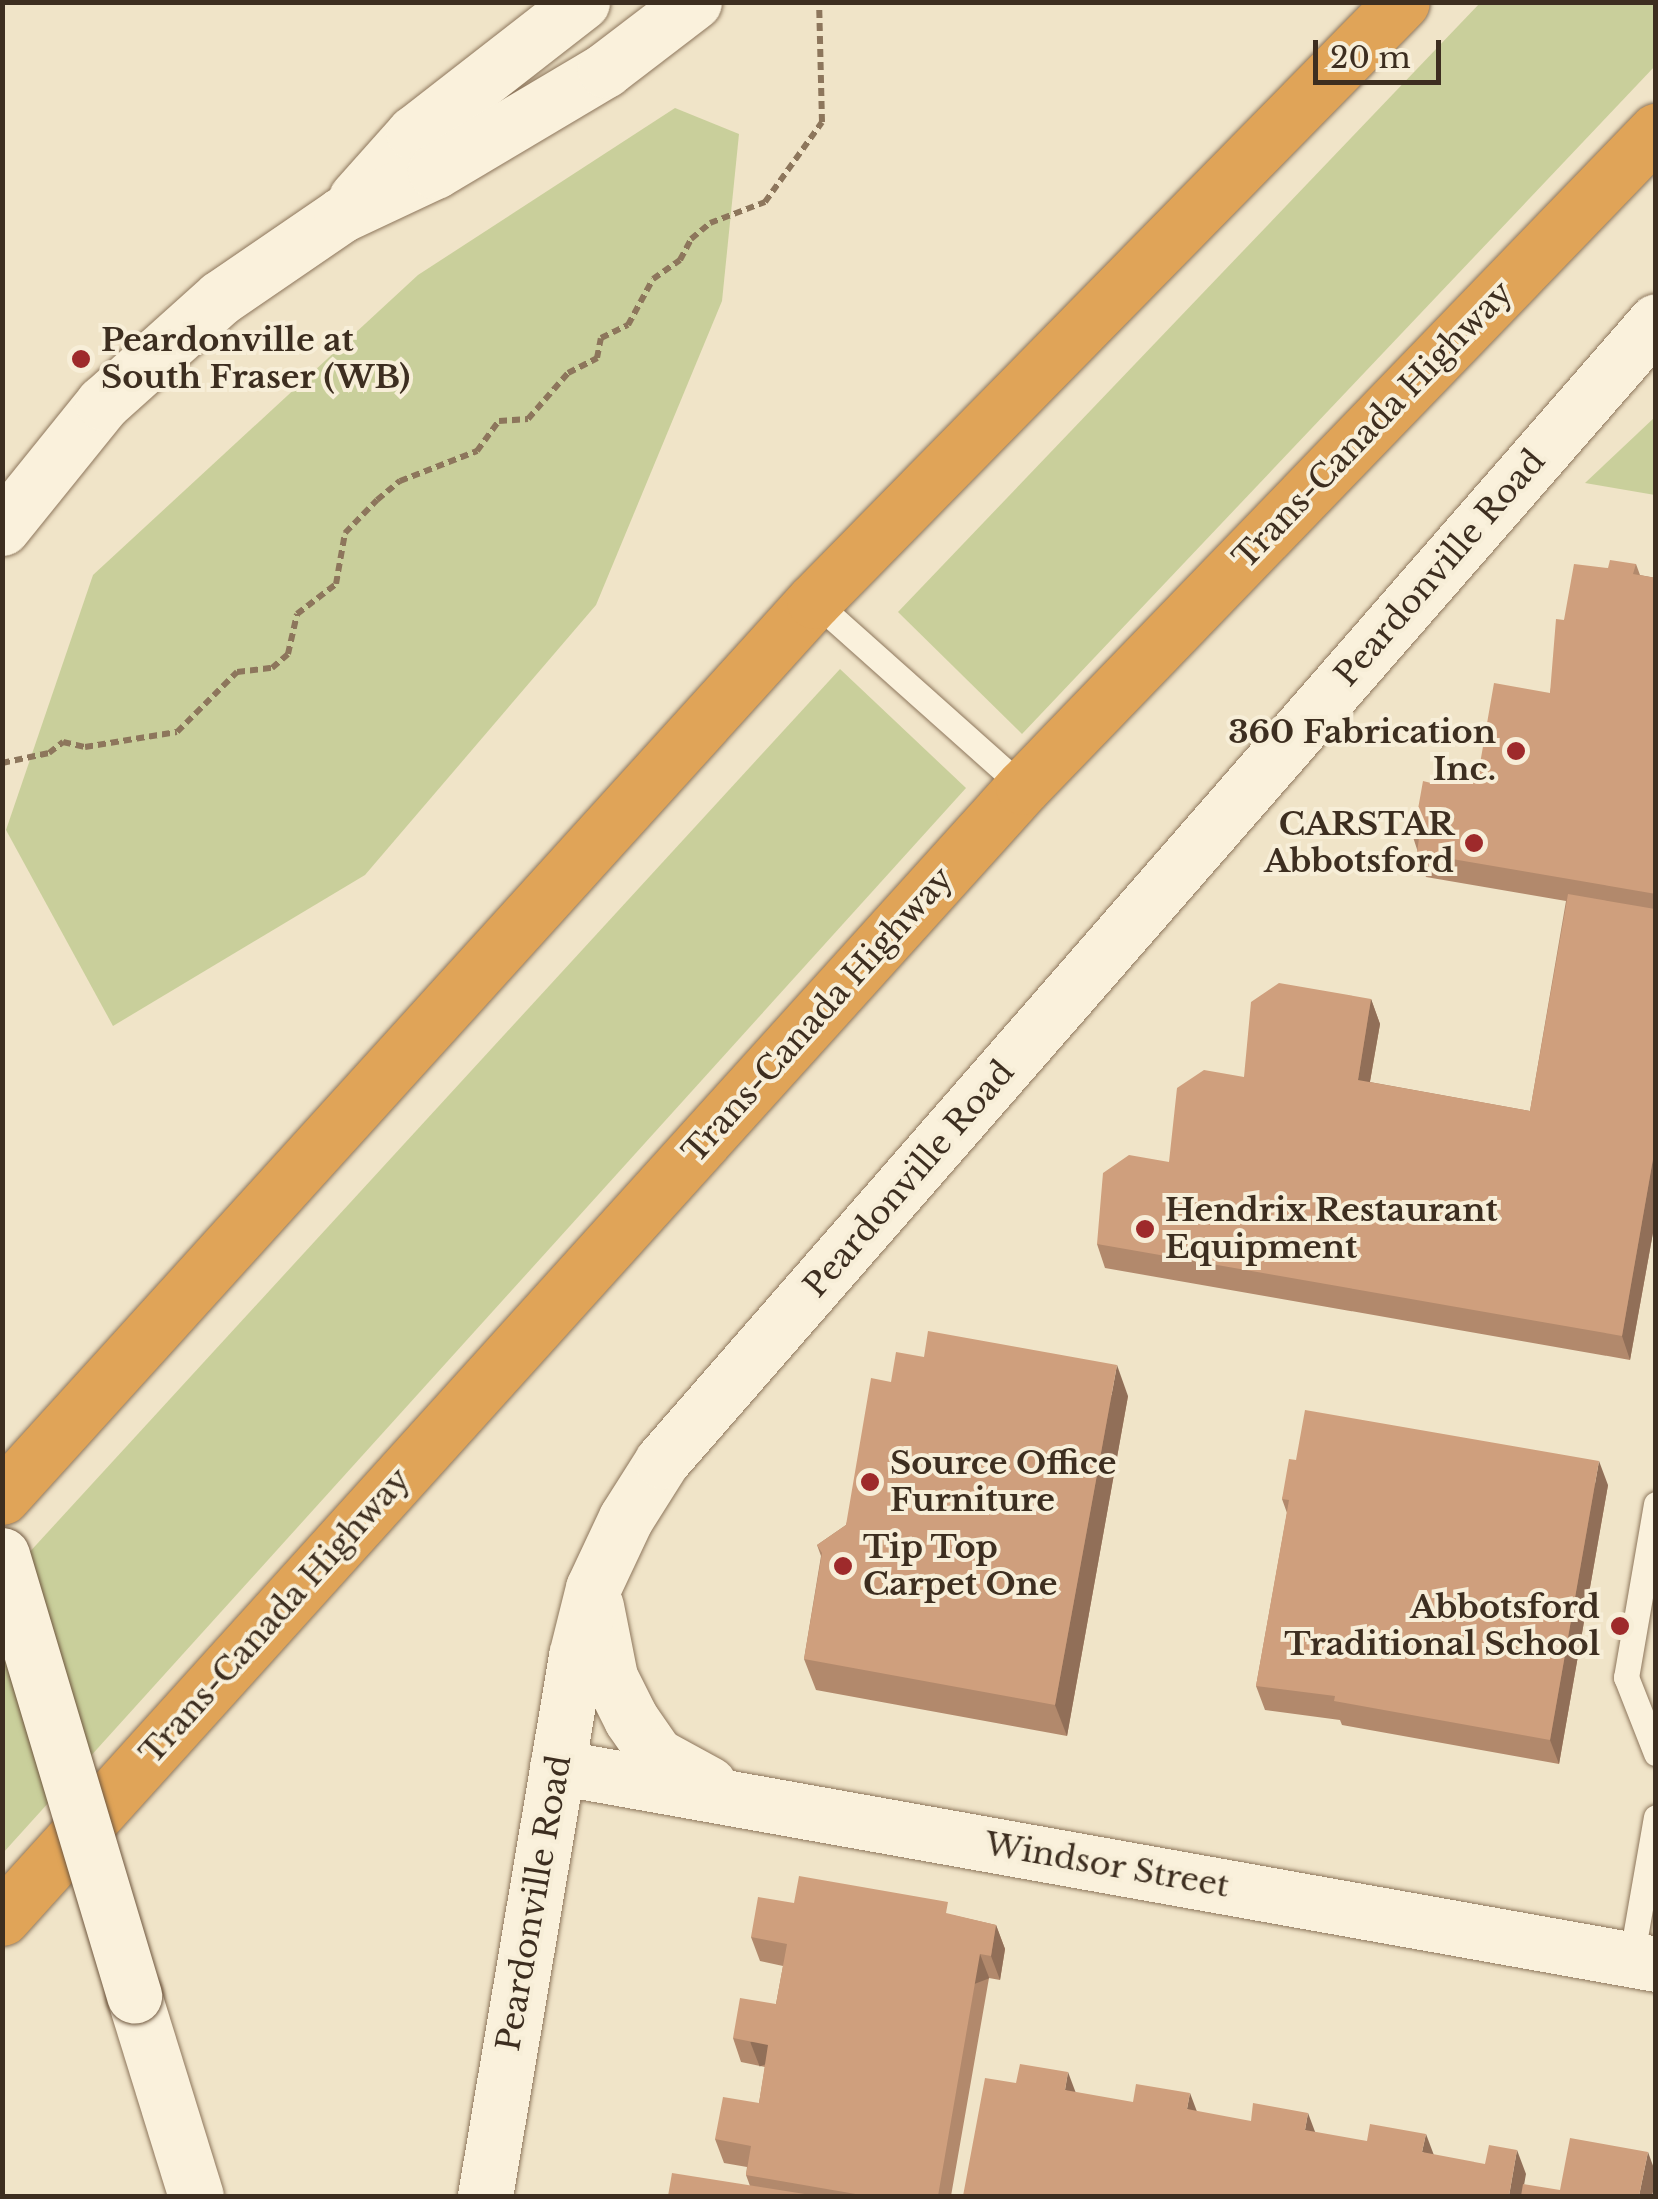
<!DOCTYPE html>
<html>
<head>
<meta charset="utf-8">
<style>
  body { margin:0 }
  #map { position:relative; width:1658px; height:2199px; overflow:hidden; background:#f0e4c8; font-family:"Libre Baskerville",serif }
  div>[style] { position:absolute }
  .green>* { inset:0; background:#c9cf9b }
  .path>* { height:6px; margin-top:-3px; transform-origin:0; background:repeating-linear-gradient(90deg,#8d765c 0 8px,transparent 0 13px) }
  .roads { filter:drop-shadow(0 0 2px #8d765c) drop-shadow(0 0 2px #8d765c) }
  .service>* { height:25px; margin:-12.5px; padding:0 12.5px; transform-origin:12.5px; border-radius:12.5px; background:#faf1dc }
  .tertiary>* { height:55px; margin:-27.5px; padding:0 27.5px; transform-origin:27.5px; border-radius:27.5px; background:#faf1dc }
  .secondary>* { height:55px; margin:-27.5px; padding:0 27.5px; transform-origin:27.5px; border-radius:27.5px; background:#faf1dc }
  .motorway>* { height:55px; margin:-27.5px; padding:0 27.5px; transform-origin:27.5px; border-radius:27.5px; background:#e0a458 }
  .bridges { filter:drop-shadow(0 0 2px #6f573f) drop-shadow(0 0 2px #6f573f) }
  .secondary-bridge>* { height:55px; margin:-27.5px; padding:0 27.5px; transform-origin:27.5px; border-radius:27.5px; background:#faf1dc }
  .wall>* { inset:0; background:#b2896c }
  .shaded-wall>* { inset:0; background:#916f58; transform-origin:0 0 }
  .building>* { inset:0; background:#cf9f7d }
  .dots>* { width:28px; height:28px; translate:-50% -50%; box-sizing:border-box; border:5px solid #f7eed8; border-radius:50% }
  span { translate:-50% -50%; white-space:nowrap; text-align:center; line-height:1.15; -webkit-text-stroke:8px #f7eed8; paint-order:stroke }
  .poi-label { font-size:32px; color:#3d2e20; font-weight:700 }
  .left { translate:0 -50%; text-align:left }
  .right { translate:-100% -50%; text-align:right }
  .street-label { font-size:32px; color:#3d2e20 }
  .frame { position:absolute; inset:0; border:5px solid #3d2e20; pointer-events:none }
  .scale { position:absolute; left:1313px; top:40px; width:128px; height:45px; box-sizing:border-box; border:5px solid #3d2e20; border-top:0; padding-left:12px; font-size:30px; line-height:35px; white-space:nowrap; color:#3d2e20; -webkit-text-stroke:8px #f7eed8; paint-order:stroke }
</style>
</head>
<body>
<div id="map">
  <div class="green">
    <i style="clip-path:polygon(1480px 3px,1655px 3px,1655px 66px,1022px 734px,898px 612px)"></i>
    <i style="clip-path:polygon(675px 108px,739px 134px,722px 301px,596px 605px,365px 875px,113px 1026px,6px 830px,93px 575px,418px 275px)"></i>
    <i style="clip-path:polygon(1655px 417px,1655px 495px,1585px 483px)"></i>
    <i style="clip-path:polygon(840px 669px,966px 788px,3px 1853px,3px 1581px)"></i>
  </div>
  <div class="path">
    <i style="left:2px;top:763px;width:48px;rotate:-12deg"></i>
    <i style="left:49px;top:753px;width:18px;rotate:-38deg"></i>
    <i style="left:63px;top:742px;width:23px;rotate:13deg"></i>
    <i style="left:85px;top:747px;width:93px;rotate:-9.3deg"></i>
    <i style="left:177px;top:732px;width:85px;rotate:-45deg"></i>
    <i style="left:237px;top:672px;width:35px;rotate:-7deg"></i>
    <i style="left:272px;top:668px;width:21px;rotate:-41deg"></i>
    <i style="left:288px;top:654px;width:41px;rotate:-77.3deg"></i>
    <i style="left:297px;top:614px;width:49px;rotate:-37.6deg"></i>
    <i style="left:336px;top:584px;width:52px;rotate:-80deg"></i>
    <i style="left:345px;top:533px;width:46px;rotate:-45.9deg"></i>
    <i style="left:377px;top:500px;width:30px;rotate:-40deg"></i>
    <i style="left:400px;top:481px;width:83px;rotate:-21.3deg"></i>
    <i style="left:477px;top:451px;width:37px;rotate:-54deg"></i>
    <i style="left:499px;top:421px;width:29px;rotate:-4deg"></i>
    <i style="left:528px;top:419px;width:61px;rotate:-49deg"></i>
    <i style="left:568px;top:373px;width:33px;rotate:-27deg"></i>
    <i style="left:597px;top:358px;width:20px;rotate:-79deg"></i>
    <i style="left:601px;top:338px;width:30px;rotate:-26deg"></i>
    <i style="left:628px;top:325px;width:52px;rotate:-61.5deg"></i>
    <i style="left:653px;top:279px;width:33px;rotate:-35deg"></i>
    <i style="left:680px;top:260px;width:24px;rotate:-62deg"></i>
    <i style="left:691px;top:239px;width:25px;rotate:-40deg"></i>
    <i style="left:710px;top:223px;width:59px;rotate:-20.9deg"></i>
    <i style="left:765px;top:202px;width:98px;rotate:-54.5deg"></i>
    <i style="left:822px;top:122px;width:120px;rotate:-91.4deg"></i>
  </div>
  <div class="roads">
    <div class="service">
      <i style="left:814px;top:601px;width:280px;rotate:41.7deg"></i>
      <i style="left:1656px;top:1504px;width:176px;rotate:99.8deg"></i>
      <i style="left:1626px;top:1677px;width:82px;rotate:68.5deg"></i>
      <i style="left:1631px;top:1960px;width:145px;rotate:-80.1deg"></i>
    </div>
    <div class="tertiary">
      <i style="left:596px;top:1606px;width:72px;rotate:78.8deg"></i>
      <i style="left:610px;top:1677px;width:47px;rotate:63.4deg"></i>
      <i style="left:631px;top:1719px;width:44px;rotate:55.2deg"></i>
      <i style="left:656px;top:1755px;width:60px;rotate:28.7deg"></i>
      <i style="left:557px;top:1767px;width:1117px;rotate:10.16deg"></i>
      <i style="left:485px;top:2196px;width:548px;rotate:-80.43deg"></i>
      <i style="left:576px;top:1656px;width:70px;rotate:-76deg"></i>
      <i style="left:593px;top:1588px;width:77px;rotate:-64.8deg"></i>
      <i style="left:626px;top:1518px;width:67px;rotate:-57.7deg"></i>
      <i style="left:662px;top:1461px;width:1512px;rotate:-48.91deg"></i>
    </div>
    <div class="secondary">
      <i style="left:356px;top:198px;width:87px;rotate:-48.3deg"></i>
      <i style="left:414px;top:133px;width:213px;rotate:-37.9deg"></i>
      <i style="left:2px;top:528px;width:161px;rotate:-51.1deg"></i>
      <i style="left:103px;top:403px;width:157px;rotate:-41.9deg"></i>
      <i style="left:220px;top:298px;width:147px;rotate:-34.4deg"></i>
      <i style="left:341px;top:215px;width:104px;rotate:-25.1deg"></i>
      <i style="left:435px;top:171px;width:198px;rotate:-30.7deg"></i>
      <i style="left:605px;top:70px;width:112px;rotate:-37.4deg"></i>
      <i style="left:134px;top:1996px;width:209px;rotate:72.8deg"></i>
    </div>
    <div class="motorway">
      <i style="left:2px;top:1497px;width:1209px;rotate:-47.82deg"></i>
      <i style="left:814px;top:601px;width:839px;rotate:-45.53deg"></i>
      <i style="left:2px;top:1918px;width:1524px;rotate:-47.93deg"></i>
      <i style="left:1023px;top:787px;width:912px;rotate:-46.02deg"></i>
    </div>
  </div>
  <div class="bridges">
    <div class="secondary-bridge">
      <i style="left:2px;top:1555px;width:460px;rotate:73.3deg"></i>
    </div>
  </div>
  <div class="wall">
    <i style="clip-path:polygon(1636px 564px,1640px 575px,1656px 578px,1656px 1216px,1630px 1360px,1105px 1268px,1097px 1244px,1244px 1077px,1371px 999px,1380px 1024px,1370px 1082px,1530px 1111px,1566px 901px,1426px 877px,1413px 837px,1431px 783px,1477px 781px,1550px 693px,1564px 620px,1608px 568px)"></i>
    <i style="clip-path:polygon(891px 1382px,1128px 1396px,1067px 1736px,816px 1690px,804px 1659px,821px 1556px,817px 1545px,846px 1525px)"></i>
    <i style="clip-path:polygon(1296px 1460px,1608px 1485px,1559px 1764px,1342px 1725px,1340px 1720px,1265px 1710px,1256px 1686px,1287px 1513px,1282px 1499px)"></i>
    <i style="clip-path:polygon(794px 1903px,952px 1915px,996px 1925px,1005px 1949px,1000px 1980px,989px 1978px,951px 2196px,668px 2196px,750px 2186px,746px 2175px,747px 2167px,724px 2163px,715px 2139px,759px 2103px,765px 2067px,741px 2062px,733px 2038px,776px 2004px,783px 1966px,760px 1961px,751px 1937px)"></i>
  </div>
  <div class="shaded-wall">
    <i style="clip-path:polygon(1371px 999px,1380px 1024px,1366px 1104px,1358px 1080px)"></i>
    <i style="clip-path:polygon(1656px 1142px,1656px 1216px,1630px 1360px,1622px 1336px)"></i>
    <i style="clip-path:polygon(1117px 1365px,1128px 1396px,1067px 1736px,1055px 1705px)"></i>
    <i style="clip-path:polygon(1599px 1461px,1608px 1485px,1559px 1764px,1550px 1740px)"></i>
    <i style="clip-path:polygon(996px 1925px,1005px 1949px,1000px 1980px,991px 1956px)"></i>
    <i style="left:980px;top:1954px;width:26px;height:246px;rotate:69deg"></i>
    <i style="clip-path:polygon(1068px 2072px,1077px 2096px,1065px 2090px)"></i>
    <i style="clip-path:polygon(1190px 2093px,1199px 2117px,1187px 2109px)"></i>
    <i style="clip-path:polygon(1308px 2113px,1317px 2137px,1305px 2130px)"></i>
    <i style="clip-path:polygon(1426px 2134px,1435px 2158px,1422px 2152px)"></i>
    <i style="clip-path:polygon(1517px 2150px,1526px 2174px,1522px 2196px,1509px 2196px)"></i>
    <i style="clip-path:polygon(1648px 2152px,1656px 2174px,1656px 2180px,1652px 2196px,1639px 2196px)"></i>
  </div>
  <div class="building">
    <i style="clip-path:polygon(1610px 560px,1636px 564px,1633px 574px,1656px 578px,1656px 894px,1417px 853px,1419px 838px,1413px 837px,1423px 781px,1431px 783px,1432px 776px,1477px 781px,1494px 683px,1550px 693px,1556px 619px,1564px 620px,1574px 564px,1608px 568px)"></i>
    <i style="clip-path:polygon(1568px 894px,1655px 909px,1656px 904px,1656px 1142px,1622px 1336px,1097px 1244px,1103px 1173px,1129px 1155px,1169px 1162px,1177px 1088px,1204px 1070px,1244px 1077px,1251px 1002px,1279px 983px,1371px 999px,1358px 1080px,1530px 1111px)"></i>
    <i style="clip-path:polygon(928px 1331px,1117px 1365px,1055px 1705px,804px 1659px,822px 1553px,817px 1545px,846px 1525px,871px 1378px,891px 1382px,896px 1352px,924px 1357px)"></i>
    <i style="clip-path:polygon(1305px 1410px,1599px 1461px,1550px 1740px,1334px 1701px,1335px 1696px,1256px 1686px,1289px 1500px,1282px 1499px,1289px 1459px,1296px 1460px)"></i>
    <i style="clip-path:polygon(799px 1876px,948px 1902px,946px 1913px,996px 1925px,991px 1956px,980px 1954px,938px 2196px,867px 2196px,746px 2175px,751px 2146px,715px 2139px,723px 2097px,759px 2103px,768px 2045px,733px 2038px,740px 1998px,776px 2004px,787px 1944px,751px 1937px,758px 1897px,794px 1903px)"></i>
    <i style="clip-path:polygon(1020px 2064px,1068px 2072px,1065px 2090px,1133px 2102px,1136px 2084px,1190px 2093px,1187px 2109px,1251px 2121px,1253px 2103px,1308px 2113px,1305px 2130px,1367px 2141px,1370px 2124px,1426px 2134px,1422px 2152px,1485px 2164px,1489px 2145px,1517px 2150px,1509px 2196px,963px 2196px,985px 2078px,1016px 2083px)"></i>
    <i style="clip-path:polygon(1570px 2138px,1648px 2152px,1639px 2196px,1521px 2196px,1523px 2184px,1560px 2190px)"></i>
    <i style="clip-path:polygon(672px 2173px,811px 2195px,668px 2196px)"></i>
  </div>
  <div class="dots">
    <i style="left:81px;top:359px;background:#9e2a2b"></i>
    <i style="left:1516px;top:751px;background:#9e2a2b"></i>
    <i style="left:1474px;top:843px;background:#9e2a2b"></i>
    <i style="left:1145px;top:1229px;background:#9e2a2b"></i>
    <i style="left:870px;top:1482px;background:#9e2a2b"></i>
    <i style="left:843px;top:1566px;background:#9e2a2b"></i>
    <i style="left:1620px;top:1626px;background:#9e2a2b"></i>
  </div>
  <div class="poi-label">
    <span class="left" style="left:101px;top:359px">Peardonville at<br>South Fraser (WB)</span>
    <span class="right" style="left:1496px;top:751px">360 Fabrication<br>Inc.</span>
    <span class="right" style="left:1454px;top:843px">CARSTAR<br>Abbotsford</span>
    <span class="left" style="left:1165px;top:1229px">Hendrix Restaurant<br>Equipment</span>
    <span class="left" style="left:890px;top:1482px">Source Office<br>Furniture</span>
    <span class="left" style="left:863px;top:1566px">Tip Top<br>Carpet One</span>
    <span class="right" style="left:1600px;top:1626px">Abbotsford<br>Traditional School</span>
  </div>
  <div class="street-label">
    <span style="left:1373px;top:425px;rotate:-46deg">Trans-Canada Highway</span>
    <span style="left:1440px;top:568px;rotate:-49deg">Peardonville Road</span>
    <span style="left:818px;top:1015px;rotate:-48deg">Trans-Canada Highway</span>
    <span style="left:909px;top:1179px;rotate:-49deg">Peardonville Road</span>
    <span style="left:275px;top:1616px;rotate:-48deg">Trans-Canada Highway</span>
    <span style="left:1107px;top:1865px;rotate:10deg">Windsor Street</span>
    <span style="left:534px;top:1903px;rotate:-80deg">Peardonville Road</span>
  </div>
  <div class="frame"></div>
  <div class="scale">20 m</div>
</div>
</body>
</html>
